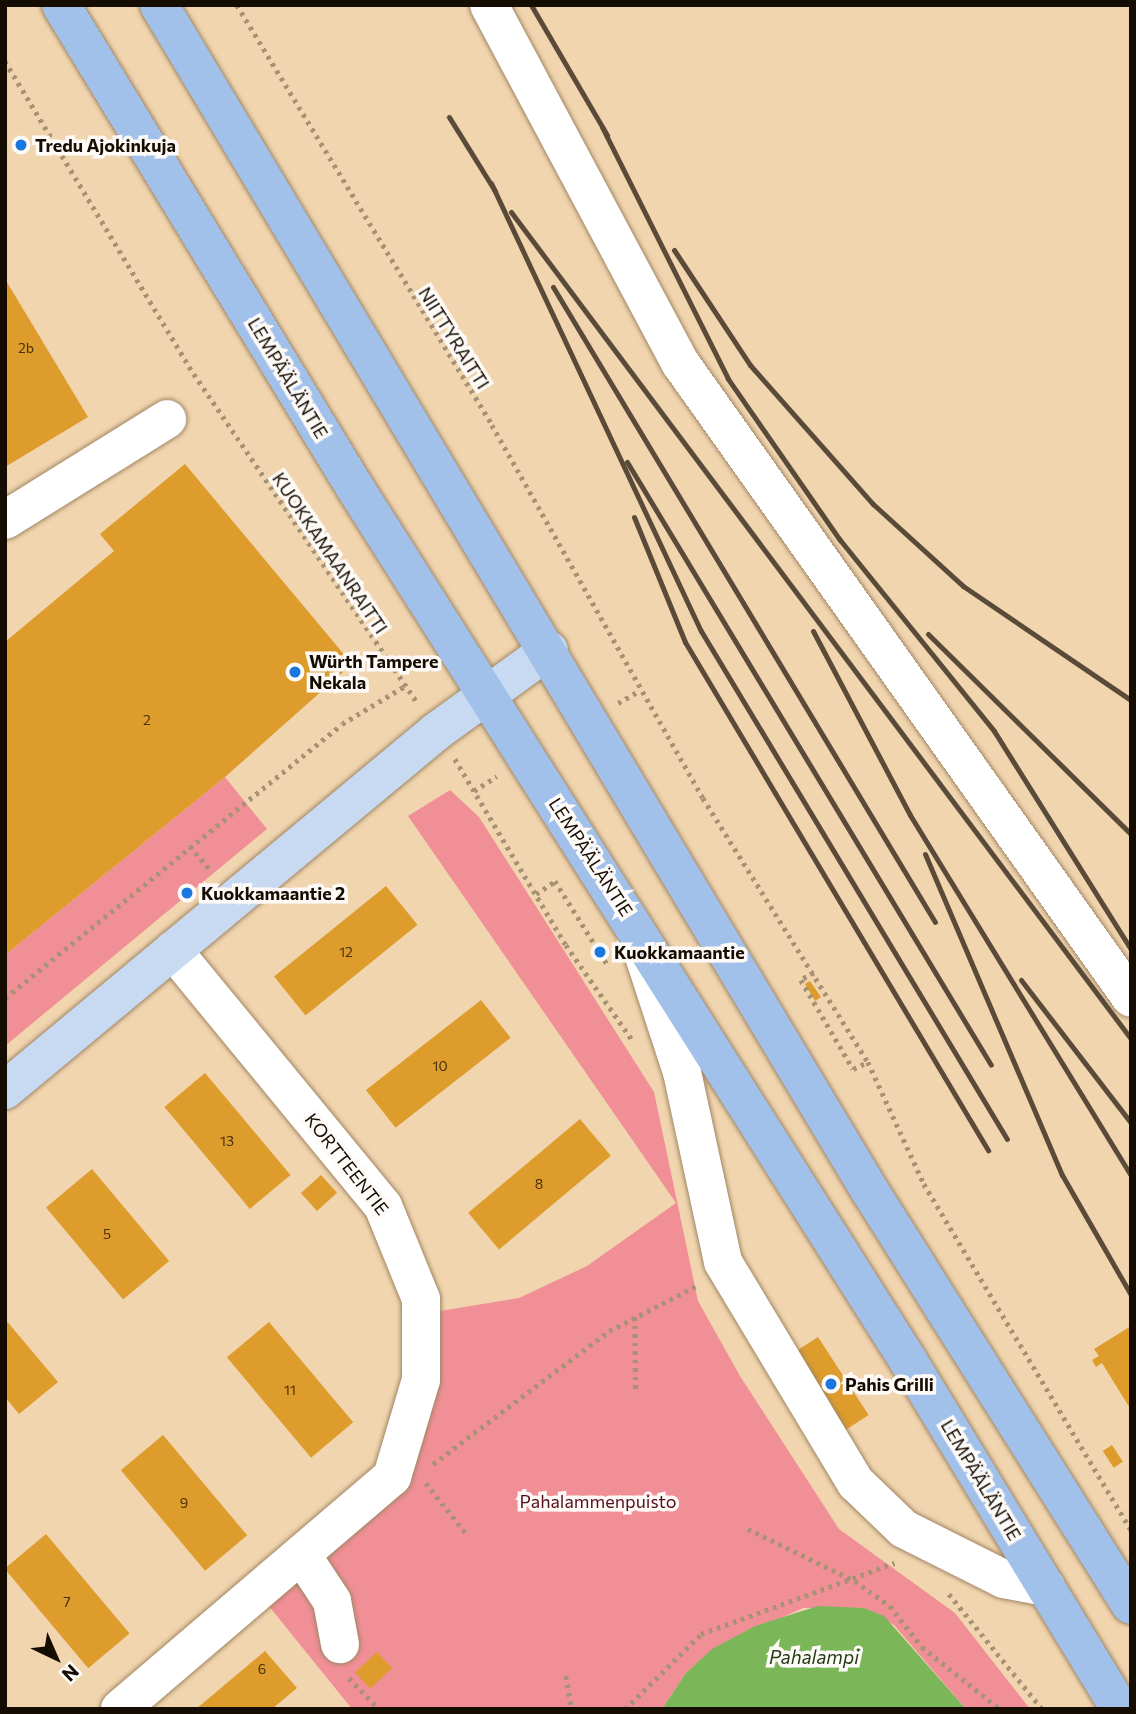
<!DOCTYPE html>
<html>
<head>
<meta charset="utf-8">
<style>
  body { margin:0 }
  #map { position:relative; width:1136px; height:1714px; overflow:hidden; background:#f1d5af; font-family:Commissioner,sans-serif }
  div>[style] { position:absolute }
  .green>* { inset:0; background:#f18f97 }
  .water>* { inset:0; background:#7bb759 }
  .building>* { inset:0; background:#dd9c2c; transform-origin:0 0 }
  .path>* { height:4.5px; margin-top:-2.25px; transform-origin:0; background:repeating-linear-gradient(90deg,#a79275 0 3.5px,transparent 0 8.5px) }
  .roads { filter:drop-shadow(0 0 2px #a08663) drop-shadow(0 0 2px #a08663) }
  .minor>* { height:38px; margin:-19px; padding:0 19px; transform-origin:19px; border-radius:19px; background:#fff }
  .major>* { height:38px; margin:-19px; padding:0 19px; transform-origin:19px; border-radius:19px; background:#c7daf2 }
  .highway>* { height:38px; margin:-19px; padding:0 19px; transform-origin:19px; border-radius:19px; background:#a2c1ea }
  .rail>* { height:5px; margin:-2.5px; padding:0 2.5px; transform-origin:2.5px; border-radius:2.5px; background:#5a4b38 }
  .dots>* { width:19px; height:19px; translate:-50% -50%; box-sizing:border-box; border:4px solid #fdfaf7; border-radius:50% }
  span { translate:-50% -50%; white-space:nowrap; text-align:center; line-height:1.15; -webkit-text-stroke:7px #fdfaf7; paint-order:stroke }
  .number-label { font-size:14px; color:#47300c }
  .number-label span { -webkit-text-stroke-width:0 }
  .poi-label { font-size:18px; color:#150c02; font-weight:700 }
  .left { translate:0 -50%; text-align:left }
  .street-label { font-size:18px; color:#150c02 }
  .park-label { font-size:18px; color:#550d1c }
  .water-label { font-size:19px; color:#243d16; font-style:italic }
  .frame { position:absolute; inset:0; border:7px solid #150c02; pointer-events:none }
  .north { position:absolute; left:21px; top:1623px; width:70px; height:70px; -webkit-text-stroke:5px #fdfaf7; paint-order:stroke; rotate:136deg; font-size:19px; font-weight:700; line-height:28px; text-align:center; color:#150c02 }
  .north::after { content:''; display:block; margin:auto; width:24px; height:32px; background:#150c02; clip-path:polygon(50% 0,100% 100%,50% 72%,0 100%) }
</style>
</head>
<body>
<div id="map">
  <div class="green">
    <i style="clip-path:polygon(225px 777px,267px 829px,5px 1046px,5px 955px)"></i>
    <i style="clip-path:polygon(450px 790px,479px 817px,654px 1092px,698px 1301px,740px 1376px,839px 1529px,955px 1613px,1030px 1709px,966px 1709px,894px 1625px,864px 1608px,803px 1608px,712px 1650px,686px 1673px,662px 1709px,352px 1709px,268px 1605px,385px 1504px,440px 1311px,519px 1298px,587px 1266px,676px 1203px,408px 816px)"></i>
  </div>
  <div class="water">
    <i style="clip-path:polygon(818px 1606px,864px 1608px,884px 1616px,966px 1709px,662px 1709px,686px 1673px,712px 1649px,755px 1626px)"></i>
  </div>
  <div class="building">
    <i style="clip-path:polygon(5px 279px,88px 417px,5px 467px)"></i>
    <i style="clip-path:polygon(185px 464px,352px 664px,225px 777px,5px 955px,5px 642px,114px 551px,100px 534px)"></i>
    <i style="left:386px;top:886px;width:50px;height:144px;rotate:51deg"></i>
    <i style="clip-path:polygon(810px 981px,821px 997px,815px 1001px,805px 984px)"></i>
    <i style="left:481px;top:1000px;width:48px;height:146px;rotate:52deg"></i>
    <i style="left:205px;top:1073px;width:133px;height:53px;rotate:50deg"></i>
    <i style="left:580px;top:1119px;width:48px;height:146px;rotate:50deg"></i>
    <i style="left:92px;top:1169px;width:120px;height:60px;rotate:50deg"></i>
    <i style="left:321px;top:1175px;width:24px;height:27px;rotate:48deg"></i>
    <i style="clip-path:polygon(5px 1319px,58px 1382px,19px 1414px,5px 1397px)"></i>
    <i style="left:269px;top:1322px;width:131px;height:55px;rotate:50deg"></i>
    <i style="clip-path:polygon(1131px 1326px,1131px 1410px,1102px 1363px,1096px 1367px,1092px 1360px,1099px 1356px,1094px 1349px)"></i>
    <i style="left:818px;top:1337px;width:93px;height:30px;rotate:57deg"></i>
    <i style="left:163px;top:1435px;width:131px;height:55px;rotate:50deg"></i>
    <i style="left:1112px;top:1445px;width:20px;height:11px;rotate:57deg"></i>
    <i style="left:46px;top:1534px;width:130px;height:54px;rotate:50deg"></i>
    <i style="clip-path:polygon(265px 1651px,297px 1688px,272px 1709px,196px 1709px)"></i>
    <i style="left:377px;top:1652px;width:22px;height:30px;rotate:47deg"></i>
  </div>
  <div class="path">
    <i style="left:237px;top:5px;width:491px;rotate:58.7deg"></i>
    <i style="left:492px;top:425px;width:429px;rotate:60.5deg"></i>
    <i style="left:703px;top:798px;width:311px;rotate:58deg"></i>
    <i style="left:868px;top:1062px;width:134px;rotate:65.3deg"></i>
    <i style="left:924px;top:1184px;width:403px;rotate:59.1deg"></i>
    <i style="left:5px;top:61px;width:366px;rotate:58.9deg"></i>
    <i style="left:194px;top:374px;width:397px;rotate:55.8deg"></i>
    <i style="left:618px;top:703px;width:24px;rotate:-30deg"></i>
    <i style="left:455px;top:759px;width:217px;rotate:59.2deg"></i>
    <i style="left:566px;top:945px;width:117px;rotate:55.1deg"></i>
    <i style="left:474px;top:791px;width:27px;rotate:-33deg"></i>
    <i style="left:190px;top:846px;width:34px;rotate:50deg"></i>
    <i style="left:536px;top:894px;width:23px;rotate:-34deg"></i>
    <i style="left:555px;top:881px;width:102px;rotate:57.9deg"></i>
    <i style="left:814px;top:973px;width:15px;rotate:152deg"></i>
    <i style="left:801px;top:980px;width:103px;rotate:59.7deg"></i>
    <i style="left:853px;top:1069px;width:17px;rotate:-25deg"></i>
    <i style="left:5px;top:998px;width:434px;rotate:-39.1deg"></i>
    <i style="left:342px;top:724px;width:74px;rotate:-31.1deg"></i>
    <i style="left:635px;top:1317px;width:77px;rotate:89.3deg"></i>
    <i style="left:433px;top:1464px;width:221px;rotate:-37.1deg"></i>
    <i style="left:609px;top:1331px;width:100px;rotate:-27.3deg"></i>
    <i style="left:426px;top:1483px;width:63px;rotate:51.5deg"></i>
    <i style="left:748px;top:1529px;width:119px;rotate:25.9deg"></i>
    <i style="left:855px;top:1581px;width:43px;rotate:35.5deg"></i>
    <i style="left:890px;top:1606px;width:52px;rotate:52deg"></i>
    <i style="left:922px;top:1647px;width:100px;rotate:38.5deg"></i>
    <i style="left:949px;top:1594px;width:148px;rotate:51deg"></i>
    <i style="left:566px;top:1676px;width:34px;rotate:80deg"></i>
    <i style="left:349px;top:1678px;width:43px;rotate:45.9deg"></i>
    <i style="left:625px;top:1709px;width:107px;rotate:-44.6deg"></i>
    <i style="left:701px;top:1634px;width:206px;rotate:-20.2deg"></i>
  </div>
  <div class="roads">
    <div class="minor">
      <i style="left:489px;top:5px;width:407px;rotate:61.9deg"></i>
      <i style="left:681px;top:364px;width:777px;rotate:54.63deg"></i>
      <i style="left:5px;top:520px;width:191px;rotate:-31.9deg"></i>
      <i style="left:644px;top:956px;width:122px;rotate:71.9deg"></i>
      <i style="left:682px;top:1072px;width:194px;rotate:77.8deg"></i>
      <i style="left:723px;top:1262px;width:258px;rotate:59deg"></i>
      <i style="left:856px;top:1483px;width:66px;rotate:43.8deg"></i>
      <i style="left:904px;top:1529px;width:112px;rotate:26.6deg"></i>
      <i style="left:1004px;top:1579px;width:43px;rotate:10.8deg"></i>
      <i style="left:303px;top:1557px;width:53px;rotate:56.6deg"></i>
      <i style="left:332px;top:1601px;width:44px;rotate:79.5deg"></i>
      <i style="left:120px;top:1709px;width:358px;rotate:-40.5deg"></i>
      <i style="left:392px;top:1477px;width:101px;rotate:-73.4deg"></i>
      <i style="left:421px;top:1380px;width:81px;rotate:-90deg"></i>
      <i style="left:421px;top:1299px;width:100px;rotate:-112.2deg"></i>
      <i style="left:383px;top:1206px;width:331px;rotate:-129.4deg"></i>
    </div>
    <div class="major">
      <i style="left:5px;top:1090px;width:562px;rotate:-39.73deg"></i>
      <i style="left:437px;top:731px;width:138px;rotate:-35.9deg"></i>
    </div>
    <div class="highway">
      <i style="left:61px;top:5px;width:563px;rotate:58.65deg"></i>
      <i style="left:354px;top:486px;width:1037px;rotate:57.64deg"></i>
      <i style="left:909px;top:1362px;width:406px;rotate:58.7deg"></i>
      <i style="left:159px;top:5px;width:1383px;rotate:59.06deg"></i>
      <i style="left:870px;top:1191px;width:489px;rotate:57.8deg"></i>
    </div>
  </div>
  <div class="rail">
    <i style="left:531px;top:5px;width:151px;rotate:59.7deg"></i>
    <i style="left:449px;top:117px;width:87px;rotate:58.1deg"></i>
    <i style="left:602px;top:127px;width:282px;rotate:63.4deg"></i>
    <i style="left:728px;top:379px;width:196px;rotate:55.2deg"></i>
    <i style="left:840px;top:540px;width:245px;rotate:51.1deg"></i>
    <i style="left:994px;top:731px;width:257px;rotate:57.9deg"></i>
    <i style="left:491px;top:183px;width:495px;rotate:64.9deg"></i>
    <i style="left:701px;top:631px;width:593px;rotate:58.94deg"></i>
    <i style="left:511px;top:212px;width:1034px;rotate:53.14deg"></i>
    <i style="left:674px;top:250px;width:138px;rotate:56.5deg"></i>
    <i style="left:750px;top:365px;width:186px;rotate:48.5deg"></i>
    <i style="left:873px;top:504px;width:122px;rotate:42.3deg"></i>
    <i style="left:963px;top:586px;width:203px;rotate:34.2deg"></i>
    <i style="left:553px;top:287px;width:741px;rotate:58.97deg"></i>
    <i style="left:627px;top:462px;width:704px;rotate:58.88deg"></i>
    <i style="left:634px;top:517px;width:135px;rotate:67.8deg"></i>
    <i style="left:685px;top:642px;width:592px;rotate:59.19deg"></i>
    <i style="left:813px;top:631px;width:208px;rotate:62.2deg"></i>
    <i style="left:910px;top:815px;width:422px;rotate:58.5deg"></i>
    <i style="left:928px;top:634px;width:285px;rotate:44.6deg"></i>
    <i style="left:925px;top:854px;width:349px;rotate:66.9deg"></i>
    <i style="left:1062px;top:1175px;width:138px;rotate:60.1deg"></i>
    <i style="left:1021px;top:980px;width:180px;rotate:52.4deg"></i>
  </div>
  <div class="dots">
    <i style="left:21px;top:145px;background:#1a77e0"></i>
    <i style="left:295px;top:672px;background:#1a77e0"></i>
    <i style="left:187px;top:893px;background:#1a77e0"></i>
    <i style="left:600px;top:952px;background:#1a77e0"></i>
    <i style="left:831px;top:1384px;background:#1a77e0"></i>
  </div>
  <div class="number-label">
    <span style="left:26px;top:348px">2b</span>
    <span style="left:147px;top:720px">2</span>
    <span style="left:346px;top:952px">12</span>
    <span style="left:440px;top:1066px">10</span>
    <span style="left:227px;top:1141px">13</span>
    <span style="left:539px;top:1184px">8</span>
    <span style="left:107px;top:1234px">5</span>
    <span style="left:290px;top:1390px">11</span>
    <span style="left:184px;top:1503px">9</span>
    <span style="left:67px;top:1602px">7</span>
    <span style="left:262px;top:1669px">6</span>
  </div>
  <div class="poi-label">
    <span class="left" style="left:35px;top:145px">Tredu Ajokinkuja</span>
    <span class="left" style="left:309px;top:672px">Würth Tampere<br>Nekala</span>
    <span class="left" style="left:201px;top:893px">Kuokkamaantie 2</span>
    <span class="left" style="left:614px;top:952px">Kuokkamaantie</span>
    <span class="left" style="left:845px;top:1384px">Pahis Grilli</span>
  </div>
  <div class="street-label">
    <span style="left:454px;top:338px;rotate:58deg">NIITTYRAITTI</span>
    <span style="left:288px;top:378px;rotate:59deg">LEMPÄÄLÄNTIE</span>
    <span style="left:330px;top:553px;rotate:56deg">KUOKKAMAANRAITTI</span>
    <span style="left:591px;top:857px;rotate:57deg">LEMPÄÄLÄNTIE</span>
    <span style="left:347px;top:1164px;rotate:52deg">KORTTEENTIE</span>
    <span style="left:981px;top:1480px;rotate:59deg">LEMPÄÄLÄNTIE</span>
  </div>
  <div class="park-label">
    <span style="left:598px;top:1501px">Pahalammenpuisto</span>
  </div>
  <div class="water-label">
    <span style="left:814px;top:1657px">Pahalampi</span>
  </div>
  <div class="frame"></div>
  <div class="north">N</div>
</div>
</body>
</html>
